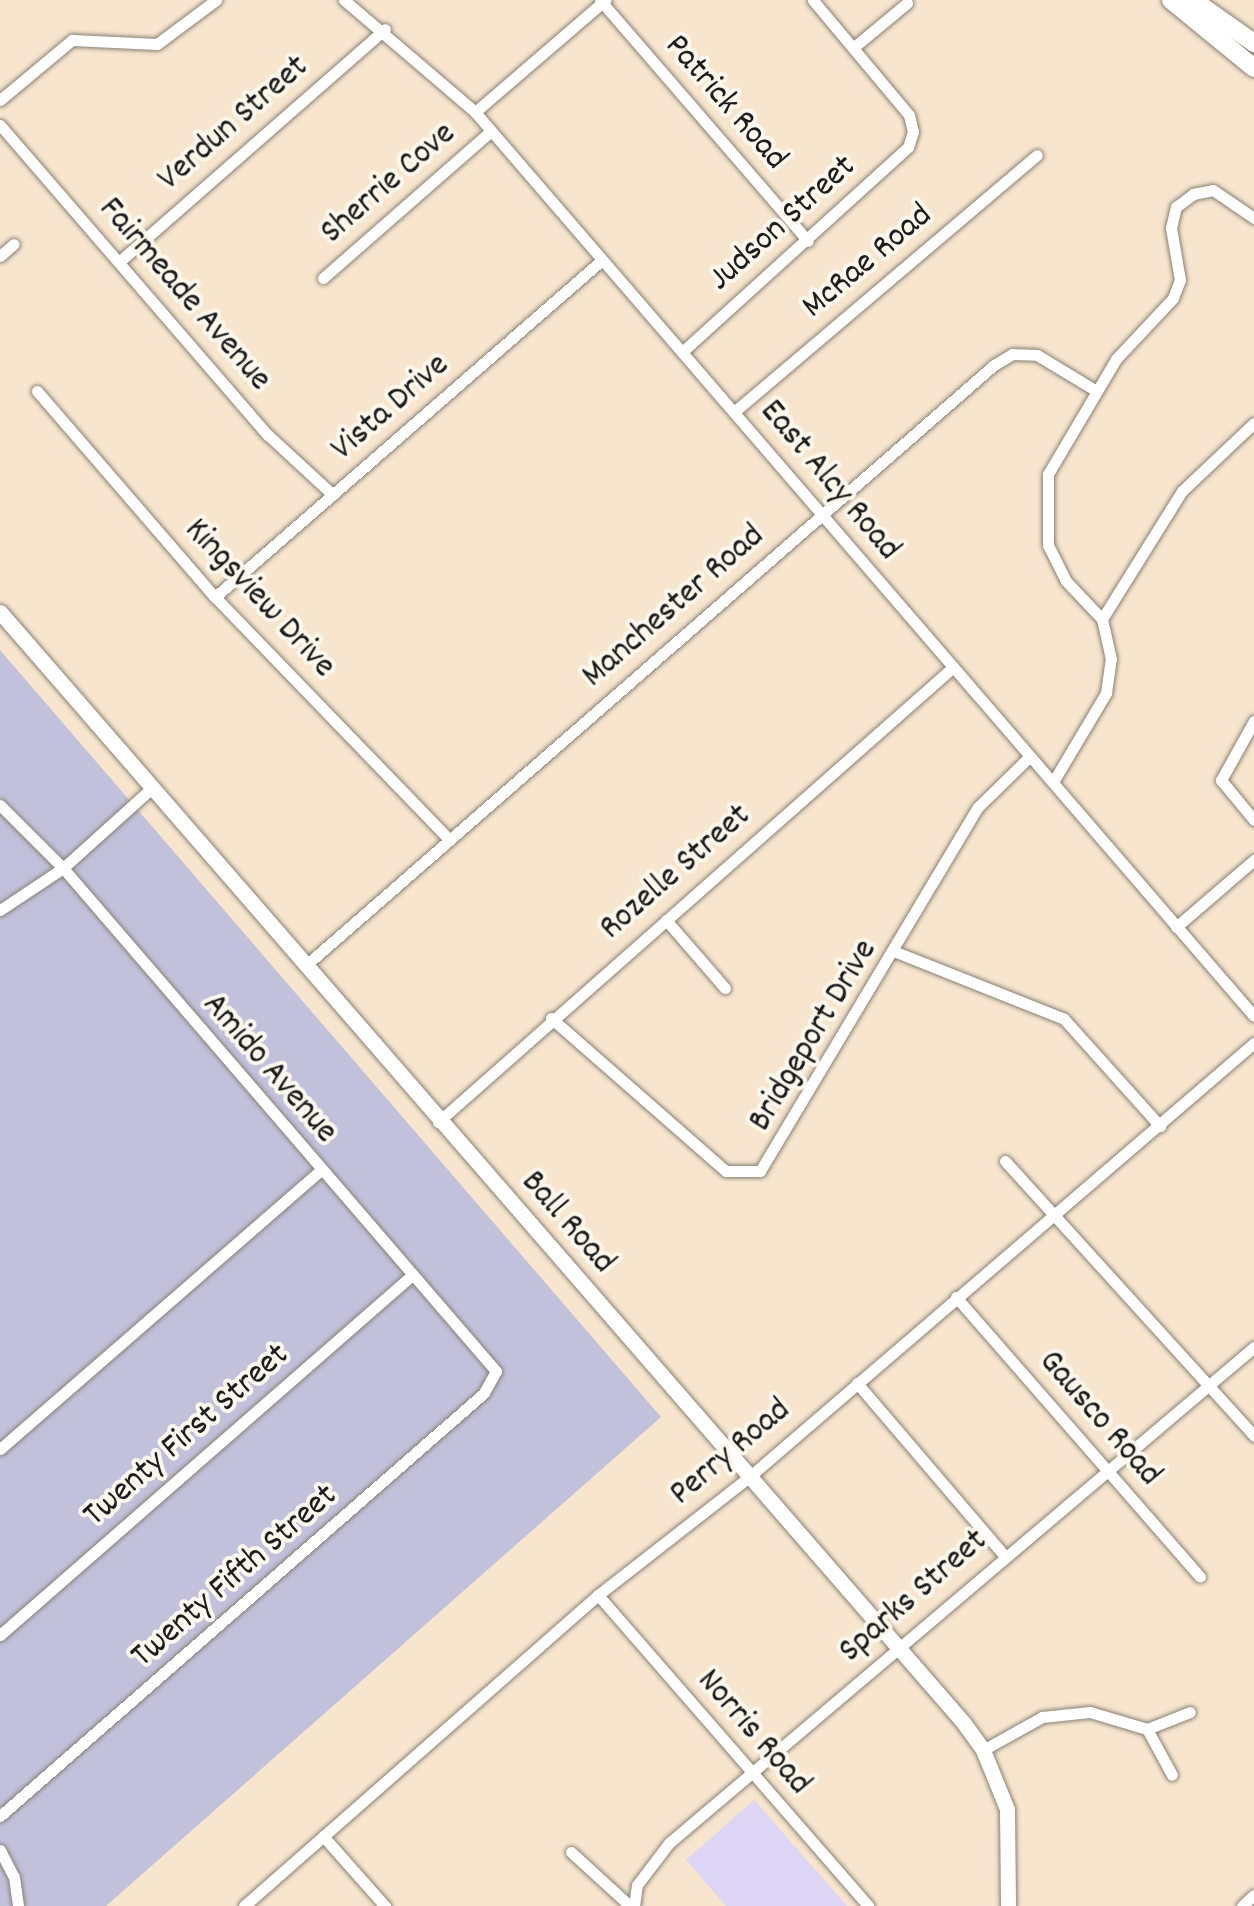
<!DOCTYPE html>
<html>
<head>
<meta charset="utf-8">
<style>
  body { margin:0 }
  #map { position:relative; width:1254px; height:1906px; overflow:hidden; background:#f7e5ce; font-family:Dekko,sans-serif }
  div>[style] { position:absolute }
  .built>* { inset:0; background:#ddd5f6 }
  .industrial>* { inset:0; background:#c2c1dc }
  .roads { filter:drop-shadow(0 0 2px #8a8075) drop-shadow(0 0 2px #8a8075) }
  .minor>* { height:11px; margin:-5.5px; padding:0 5.5px; transform-origin:5.5px; border-radius:5.5px; background:#fff }
  .major>* { height:15px; margin:-7.5px; padding:0 7.5px; transform-origin:7.5px; border-radius:7.5px; background:#fff }
  .highway>* { height:18px; margin:-9px; padding:0 9px; transform-origin:9px; border-radius:9px; background:#fff }
  span { translate:-50% -50%; white-space:nowrap; text-align:center; line-height:1.15; -webkit-text-stroke:8px #fbf7ec; paint-order:stroke }
  .street-label { font-size:35px; color:#1c1c1c }
</style>
</head>
<body>
<div id="map">
  <div class="built">
    <i style="clip-path:polygon(754px 1800px,847px 1906px,726px 1906px,686px 1860px)"></i>
  </div>
  <div class="industrial">
    <i style="clip-path:polygon(0 650px,661px 1417px,106px 1906px,0 1906px)"></i>
  </div>
  <div class="roads">
    <div class="minor">
      <i style="left:344px;top:0;width:172px;rotate:40.5deg"></i>
      <i style="left:475px;top:112px;width:1193px;rotate:49.25deg"></i>
      <i style="left:600px;top:0;width:318px;rotate:49.2deg"></i>
      <i style="left:854px;top:47px;width:69px;rotate:-39.7deg"></i>
      <i style="left:0;top:100px;width:94px;rotate:-39.8deg"></i>
      <i style="left:72px;top:40px;width:85px;rotate:2.7deg"></i>
      <i style="left:157px;top:44px;width:74px;rotate:-36.7deg"></i>
      <i style="left:475px;top:112px;width:172px;rotate:-40.7deg"></i>
      <i style="left:0;top:125px;width:410px;rotate:49.2deg"></i>
      <i style="left:268px;top:435px;width:88px;rotate:42.7deg"></i>
      <i style="left:0;top:256px;width:18px;rotate:-41deg"></i>
      <i style="left:120px;top:261px;width:352px;rotate:-41.2deg"></i>
      <i style="left:323px;top:278px;width:223px;rotate:-41.2deg"></i>
      <i style="left:682px;top:352px;width:305px;rotate:-42.2deg"></i>
      <i style="left:908px;top:147px;width:16px;rotate:-72deg"></i>
      <i style="left:913px;top:132px;width:17px;rotate:-103deg"></i>
      <i style="left:909px;top:115px;width:150px;rotate:-129.9deg"></i>
      <i style="left:37px;top:391px;width:272px;rotate:49.2deg"></i>
      <i style="left:215px;top:597px;width:335px;rotate:46deg"></i>
      <i style="left:734px;top:412px;width:397px;rotate:-40.3deg"></i>
      <i style="left:215px;top:597px;width:513px;rotate:-41.05deg"></i>
      <i style="left:1102px;top:619px;width:151px;rotate:-58deg"></i>
      <i style="left:1182px;top:491px;width:99px;rotate:-43.4deg"></i>
      <i style="left:1254px;top:721px;width:68px;rotate:119.2deg"></i>
      <i style="left:1221px;top:780px;width:52px;rotate:50.5deg"></i>
      <i style="left:1053px;top:782px;width:104px;rotate:-59.2deg"></i>
      <i style="left:1106px;top:693px;width:34px;rotate:-82deg"></i>
      <i style="left:1111px;top:659px;width:41px;rotate:-102.7deg"></i>
      <i style="left:1102px;top:619px;width:52px;rotate:-133.5deg"></i>
      <i style="left:1066px;top:581px;width:40px;rotate:-116.6deg"></i>
      <i style="left:1048px;top:545px;width:71px;rotate:-90deg"></i>
      <i style="left:1048px;top:474px;width:134px;rotate:-59.4deg"></i>
      <i style="left:1116px;top:359px;width:83px;rotate:-46.9deg"></i>
      <i style="left:1173px;top:298px;width:19px;rotate:-69deg"></i>
      <i style="left:1180px;top:280px;width:53px;rotate:-99.8deg"></i>
      <i style="left:1171px;top:228px;width:22px;rotate:-77deg"></i>
      <i style="left:1176px;top:207px;width:21px;rotate:-37deg"></i>
      <i style="left:1193px;top:194px;width:20px;rotate:-11deg"></i>
      <i style="left:1213px;top:190px;width:50px;rotate:34.3deg"></i>
      <i style="left:0;top:805px;width:89px;rotate:45deg"></i>
      <i style="left:63px;top:868px;width:664px;rotate:49.28deg"></i>
      <i style="left:496px;top:1371px;width:25px;rotate:119deg"></i>
      <i style="left:484px;top:1393px;width:643px;rotate:138.85deg"></i>
      <i style="left:0;top:910px;width:76px;rotate:-33.7deg"></i>
      <i style="left:63px;top:868px;width:120px;rotate:-42deg"></i>
      <i style="left:666px;top:920px;width:90px;rotate:49.1deg"></i>
      <i style="left:1176px;top:927px;width:103px;rotate:-40.7deg"></i>
      <i style="left:896px;top:952px;width:181px;rotate:21.7deg"></i>
      <i style="left:1064px;top:1019px;width:144px;rotate:48.1deg"></i>
      <i style="left:305px;top:966px;width:914px;rotate:-41.1deg"></i>
      <i style="left:994px;top:365px;width:21px;rotate:-31deg"></i>
      <i style="left:1012px;top:354px;width:25px;rotate:2deg"></i>
      <i style="left:1037px;top:355px;width:68px;rotate:31.1deg"></i>
      <i style="left:551px;top:1018px;width:232px;rotate:41.2deg"></i>
      <i style="left:726px;top:1171px;width:34px"></i>
      <i style="left:760px;top:1171px;width:424px;rotate:-59.1deg"></i>
      <i style="left:978px;top:807px;width:71px;rotate:-44.4deg"></i>
      <i style="left:438px;top:1122px;width:686px;rotate:-41.45deg"></i>
      <i style="left:1005px;top:1161px;width:371px;rotate:47.8deg"></i>
      <i style="left:956px;top:1297px;width:371px;rotate:48.9deg"></i>
      <i style="left:857px;top:1383px;width:228px;rotate:49.5deg"></i>
      <i style="left:0;top:1449px;width:425px;rotate:-41deg"></i>
      <i style="left:598px;top:1595px;width:412px;rotate:49deg"></i>
      <i style="left:0;top:1635px;width:544px;rotate:-41.13deg"></i>
      <i style="left:1147px;top:1729px;width:46px;rotate:-21.6deg"></i>
      <i style="left:983px;top:1750px;width:68px;rotate:-29.2deg"></i>
      <i style="left:1042px;top:1717px;width:48px;rotate:-5.9deg"></i>
      <i style="left:1090px;top:1712px;width:59px;rotate:16.6deg"></i>
      <i style="left:1147px;top:1729px;width:52px;rotate:61.5deg"></i>
      <i style="left:323px;top:1836px;width:94px;rotate:48.5deg"></i>
      <i style="left:0;top:1850px;width:30px;rotate:63deg"></i>
      <i style="left:14px;top:1877px;width:29px;rotate:82deg"></i>
      <i style="left:571px;top:1852px;width:80px;rotate:42.5deg"></i>
      <i style="left:244px;top:1906px;width:471px;rotate:-41.3deg"></i>
      <i style="left:598px;top:1595px;width:192px;rotate:-38deg"></i>
      <i style="left:749px;top:1477px;width:666px;rotate:-40.68deg"></i>
      <i style="left:634px;top:1906px;width:21px;rotate:-82deg"></i>
      <i style="left:637px;top:1885px;width:53px;rotate:-52.7deg"></i>
      <i style="left:669px;top:1843px;width:767px;rotate:-40.29deg"></i>
      <i style="left:1242px;top:1906px;width:16px;rotate:-43deg"></i>
    </div>
    <div class="major">
      <i style="left:0;top:612px;width:1470px;rotate:49.06deg"></i>
      <i style="left:963px;top:1722px;width:34px;rotate:54deg"></i>
      <i style="left:983px;top:1750px;width:64px;rotate:67.9deg"></i>
      <i style="left:1007px;top:1809px;width:97px;rotate:89.4deg"></i>
    </div>
    <div class="highway">
      <i style="left:1171px;top:0;width:107px;rotate:39.3deg"></i>
      <i style="left:1193px;top:0;width:75px;rotate:35.2deg"></i>
    </div>
  </div>
  <div class="street-label">
    <span style="left:725px;top:103px;rotate:49deg">Patrick Road</span>
    <span style="left:234px;top:124px;rotate:-41deg">Verdun Street</span>
    <span style="left:389px;top:184px;rotate:-41deg">Sherrie Cove</span>
    <span style="left:783px;top:224px;rotate:-42deg">Judson Street</span>
    <span style="left:868px;top:262px;rotate:-40deg">McRae Road</span>
    <span style="left:184px;top:295px;rotate:49deg">Fairmeade Avenue</span>
    <span style="left:391px;top:408px;rotate:-41deg">Vista Drive</span>
    <span style="left:829px;top:481px;rotate:50deg">East Alcy Road</span>
    <span style="left:259px;top:599px;rotate:47deg">Kingsview Drive</span>
    <span style="left:674px;top:607px;rotate:-41deg">Manchester Road</span>
    <span style="left:676px;top:873px;rotate:-41deg">Rozelle Street</span>
    <span style="left:814px;top:1036px;rotate:-59deg">Bridgeport Drive</span>
    <span style="left:269px;top:1069px;rotate:49deg">Amido Avenue</span>
    <span style="left:567px;top:1223px;rotate:49deg">Ball Road</span>
    <span style="left:1099px;top:1419px;rotate:49deg">Gausco Road</span>
    <span style="left:187px;top:1436px;rotate:-41deg">Twenty First Street</span>
    <span style="left:731px;top:1453px;rotate:-40deg">Perry Road</span>
    <span style="left:235px;top:1577px;rotate:-41deg">Twenty Fifth Street</span>
    <span style="left:914px;top:1597px;rotate:-41deg">Sparks Street</span>
    <span style="left:753px;top:1733px;rotate:49deg">Norris Road</span>
  </div>
</div>
</body>
</html>
